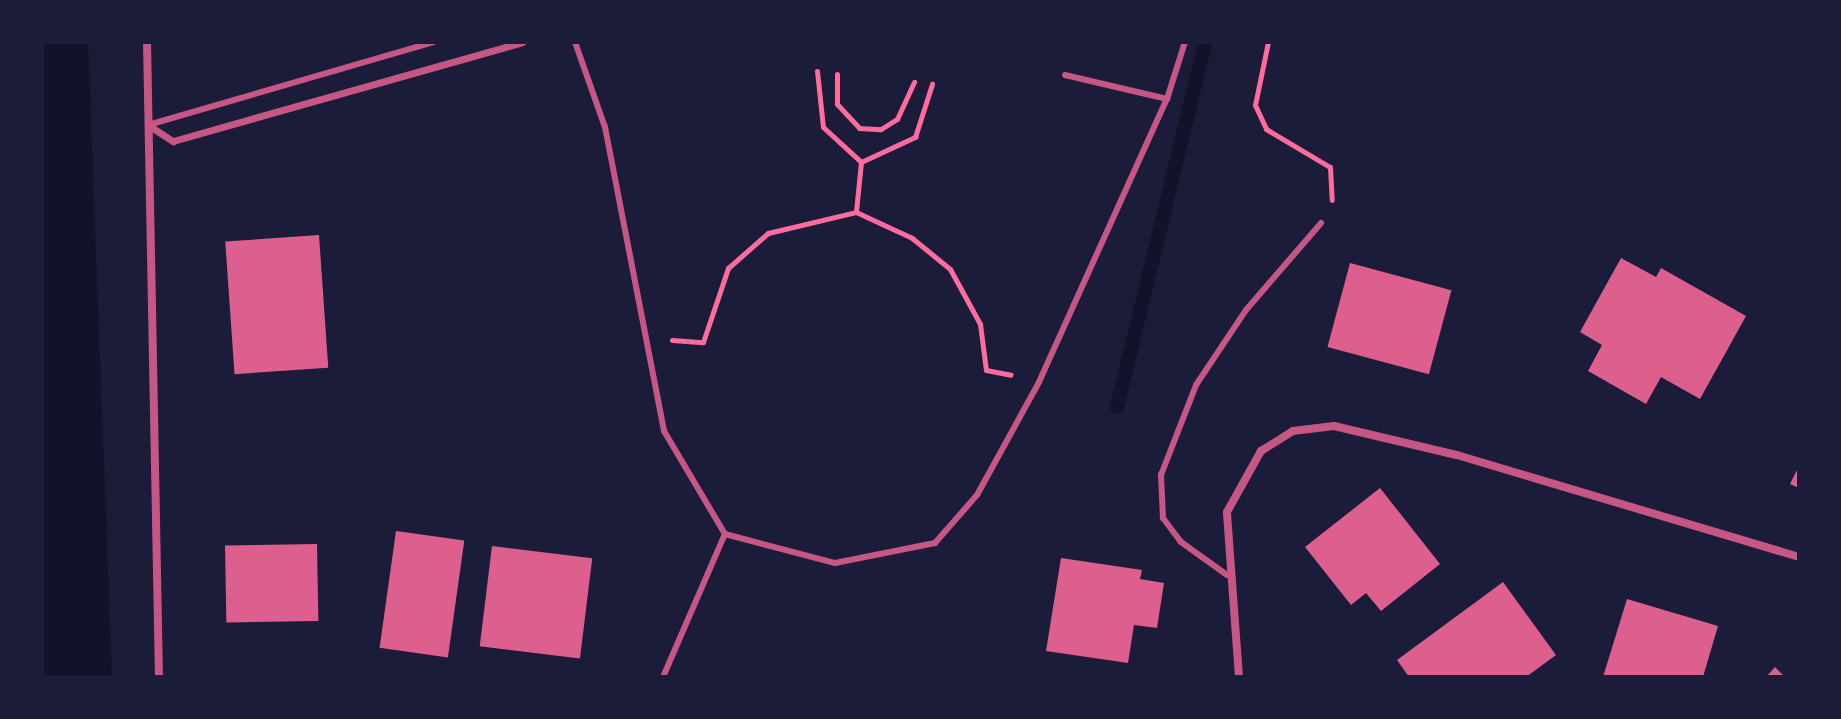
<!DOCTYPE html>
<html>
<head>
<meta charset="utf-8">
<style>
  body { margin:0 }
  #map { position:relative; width:1841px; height:719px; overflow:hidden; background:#1b1b3a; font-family:"Source Sans 3",sans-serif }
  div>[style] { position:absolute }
  .water>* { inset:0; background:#12122b }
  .stream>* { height:14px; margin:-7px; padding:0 7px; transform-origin:7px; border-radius:7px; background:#12122b }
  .building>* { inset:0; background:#dd5f8e; transform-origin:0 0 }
  .path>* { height:5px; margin:-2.5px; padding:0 2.5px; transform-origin:2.5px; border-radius:2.5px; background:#ff6b9d }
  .service>* { height:6px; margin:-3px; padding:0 3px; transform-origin:3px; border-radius:3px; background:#c65784 }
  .pedestrian>* { height:7px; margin:-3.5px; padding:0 3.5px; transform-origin:3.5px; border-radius:3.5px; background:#c65784 }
  .minor>* { height:8px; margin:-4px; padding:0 4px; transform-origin:4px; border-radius:4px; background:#c65784 }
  span { translate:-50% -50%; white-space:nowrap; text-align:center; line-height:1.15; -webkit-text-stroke:6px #1b1b3a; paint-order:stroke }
  .frame { position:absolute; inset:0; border:44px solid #1b1b3a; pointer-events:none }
</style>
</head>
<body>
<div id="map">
  <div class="water">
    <i style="clip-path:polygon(42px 42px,88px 42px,112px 677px,42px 677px)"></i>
  </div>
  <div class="stream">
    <i style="left:1117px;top:407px;width:375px;rotate:-76.4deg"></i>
  </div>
  <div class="building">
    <i style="left:319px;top:235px;width:133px;height:94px;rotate:86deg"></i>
    <i style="clip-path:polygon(1621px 258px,1656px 277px,1661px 268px,1746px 316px,1700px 399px,1661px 377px,1646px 404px,1588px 371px,1602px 345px,1580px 332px)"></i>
    <i style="left:1350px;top:263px;width:105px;height:87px;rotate:15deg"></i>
    <i style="clip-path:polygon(1799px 466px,1799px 488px,1790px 484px)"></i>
    <i style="clip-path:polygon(1380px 488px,1440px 564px,1381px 611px,1366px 593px,1351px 605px,1305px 547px)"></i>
    <i style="left:396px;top:531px;width:69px;height:118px;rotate:8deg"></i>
    <i style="left:317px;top:544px;width:77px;height:92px;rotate:89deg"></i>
    <i style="left:492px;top:546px;width:101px;height:101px;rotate:7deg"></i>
    <i style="clip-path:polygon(1061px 558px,1142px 570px,1140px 579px,1164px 583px,1157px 628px,1134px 625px,1128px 663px,1046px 651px)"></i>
    <i style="clip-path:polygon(1503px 582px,1556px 655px,1526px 677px,1409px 677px,1397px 660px)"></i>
    <i style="clip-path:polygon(1627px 599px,1718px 626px,1703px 677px,1603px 677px)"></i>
    <i style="clip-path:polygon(1775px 667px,1785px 677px,1766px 677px)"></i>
  </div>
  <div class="path">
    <i style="left:1268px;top:42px;width:64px;rotate:101.7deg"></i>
    <i style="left:1255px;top:105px;width:26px;rotate:65deg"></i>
    <i style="left:1266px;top:129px;width:74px;rotate:30.7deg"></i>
    <i style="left:1330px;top:167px;width:33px;rotate:87deg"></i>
    <i style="left:817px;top:71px;width:56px;rotate:83.9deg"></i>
    <i style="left:823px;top:127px;width:52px;rotate:42.6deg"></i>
    <i style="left:861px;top:162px;width:49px;rotate:95.8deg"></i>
    <i style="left:837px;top:74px;width:30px;rotate:90deg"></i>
    <i style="left:837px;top:104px;width:33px;rotate:47deg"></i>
    <i style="left:859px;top:128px;width:22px;rotate:3deg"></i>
    <i style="left:881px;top:129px;width:19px;rotate:-32deg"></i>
    <i style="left:897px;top:119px;width:41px;rotate:-65.3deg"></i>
    <i style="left:861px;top:162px;width:60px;rotate:-24.8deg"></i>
    <i style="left:915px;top:137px;width:56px;rotate:-72.2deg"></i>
    <i style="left:672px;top:340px;width:31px;rotate:4deg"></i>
    <i style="left:703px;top:342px;width:78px;rotate:-71.3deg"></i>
    <i style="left:728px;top:268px;width:53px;rotate:-41.2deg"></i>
    <i style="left:768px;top:233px;width:90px;rotate:-13.4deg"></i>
    <i style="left:856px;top:212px;width:62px;rotate:24.9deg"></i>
    <i style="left:912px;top:238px;width:49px;rotate:39.2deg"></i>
    <i style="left:950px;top:269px;width:63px;rotate:61.4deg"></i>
    <i style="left:980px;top:324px;width:46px;rotate:82.6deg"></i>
    <i style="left:986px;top:370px;width:25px;rotate:11deg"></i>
  </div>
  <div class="service">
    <i style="left:575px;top:42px;width:90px;rotate:70.6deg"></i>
    <i style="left:605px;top:127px;width:310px;rotate:79deg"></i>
    <i style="left:664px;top:431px;width:120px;rotate:59.4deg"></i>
    <i style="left:725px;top:534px;width:114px;rotate:14.8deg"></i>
    <i style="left:835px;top:563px;width:102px;rotate:-11.3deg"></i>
    <i style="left:935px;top:543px;width:64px;rotate:-48.8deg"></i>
    <i style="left:977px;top:495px;width:129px;rotate:-61.2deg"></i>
    <i style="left:1039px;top:382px;width:311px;rotate:-65.7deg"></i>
    <i style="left:1167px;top:99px;width:60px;rotate:-72.5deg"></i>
    <i style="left:1065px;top:75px;width:105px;rotate:13.2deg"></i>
    <i style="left:148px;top:125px;width:298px;rotate:-16.2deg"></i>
    <i style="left:1227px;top:575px;width:57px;rotate:-144.3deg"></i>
    <i style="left:1181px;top:542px;width:30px;rotate:-127deg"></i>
    <i style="left:1163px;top:518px;width:43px;rotate:-92.7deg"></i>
    <i style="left:1161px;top:475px;width:97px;rotate:-68.7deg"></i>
    <i style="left:1196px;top:385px;width:90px;rotate:-56.3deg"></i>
    <i style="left:1246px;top:310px;width:115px;rotate:-49.2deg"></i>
    <i style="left:663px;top:677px;width:156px;rotate:-66.6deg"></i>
  </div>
  <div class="pedestrian">
    <i style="left:148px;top:125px;width:30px;rotate:33deg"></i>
    <i style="left:173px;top:141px;width:363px;rotate:-15.8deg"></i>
  </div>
  <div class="minor">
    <i style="left:147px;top:42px;width:635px;rotate:88.92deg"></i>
    <i style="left:1239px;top:677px;width:165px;rotate:-94.2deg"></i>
    <i style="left:1227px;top:512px;width:70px;rotate:-60.9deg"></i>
    <i style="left:1261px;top:451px;width:38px;rotate:-32deg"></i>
    <i style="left:1293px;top:431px;width:41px;rotate:-7deg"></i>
    <i style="left:1334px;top:426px;width:126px;rotate:13.3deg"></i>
    <i style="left:1457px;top:455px;width:357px;rotate:16.6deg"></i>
  </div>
  <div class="frame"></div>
</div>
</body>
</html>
